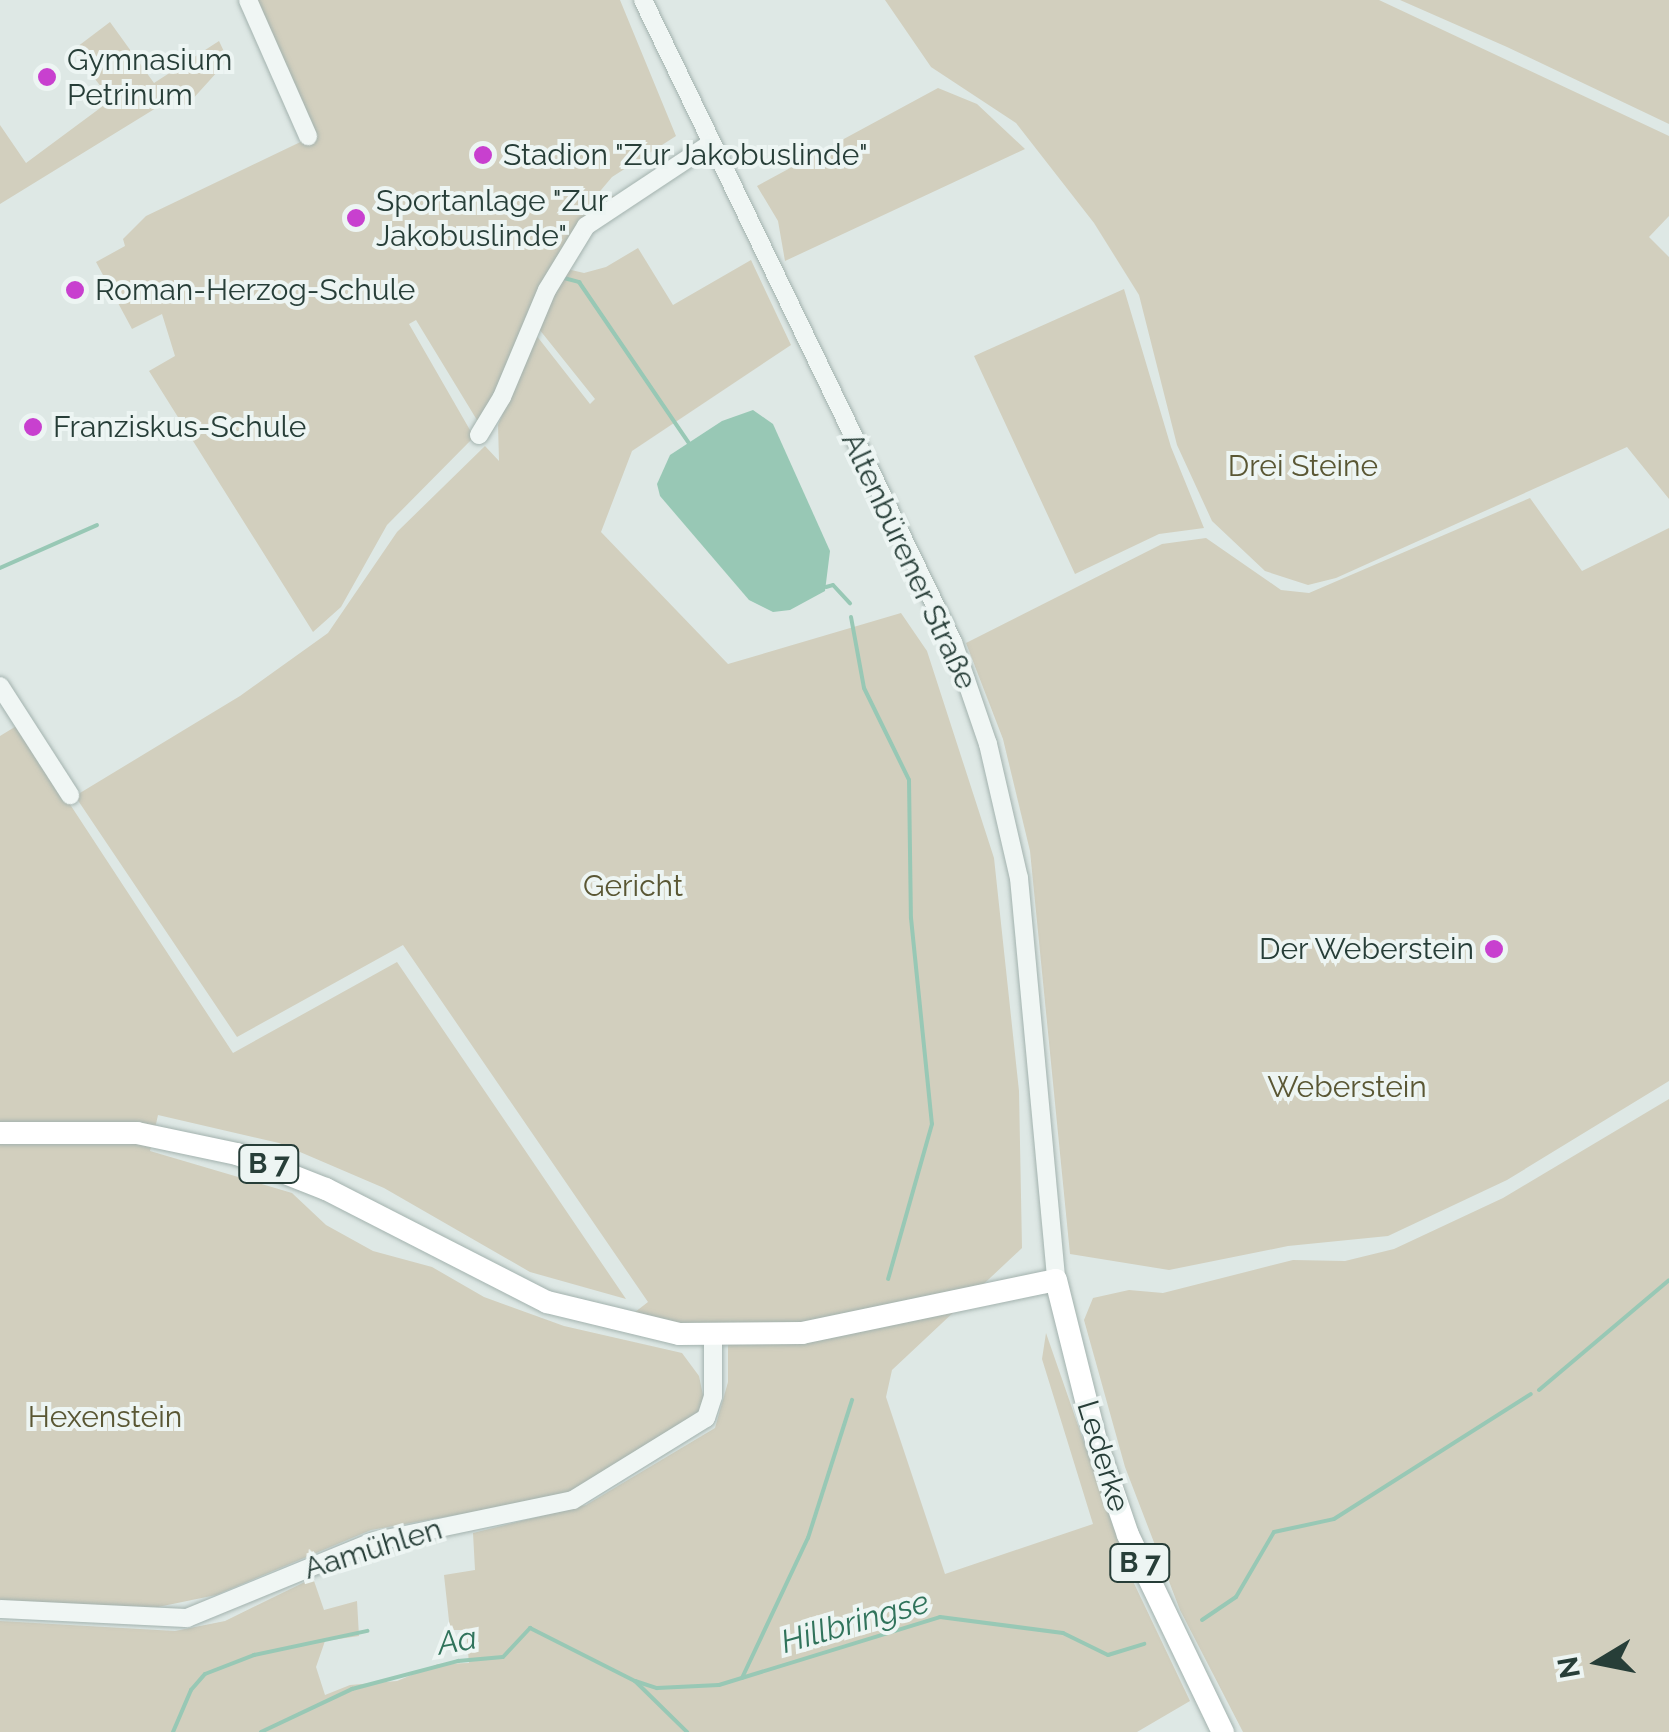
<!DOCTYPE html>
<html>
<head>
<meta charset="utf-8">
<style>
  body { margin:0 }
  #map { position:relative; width:1669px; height:1732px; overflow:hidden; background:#dee8e5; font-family:Raleway,sans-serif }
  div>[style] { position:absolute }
  .green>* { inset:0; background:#d2cfbe }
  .water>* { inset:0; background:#98c8b5 }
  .stream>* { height:4px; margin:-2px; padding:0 2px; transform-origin:2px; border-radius:2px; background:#98c8b5 }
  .roads { filter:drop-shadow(0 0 2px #a3b2ae) drop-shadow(0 0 2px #a3b2ae) }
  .minor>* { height:18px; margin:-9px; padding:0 9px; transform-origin:9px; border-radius:9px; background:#f0f6f4 }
  .major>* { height:22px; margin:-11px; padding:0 11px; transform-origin:11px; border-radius:11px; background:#fff }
  .dots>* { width:28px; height:28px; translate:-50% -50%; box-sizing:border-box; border:5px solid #edf5f3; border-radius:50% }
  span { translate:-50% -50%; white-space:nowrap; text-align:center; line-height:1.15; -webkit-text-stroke:8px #edf5f3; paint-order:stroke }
  .shield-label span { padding:2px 8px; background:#edf5f3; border:2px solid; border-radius:8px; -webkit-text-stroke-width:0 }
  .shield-label { font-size:28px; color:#273e38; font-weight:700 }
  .poi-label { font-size:30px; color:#273e38 }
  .left { translate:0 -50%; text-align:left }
  .right { translate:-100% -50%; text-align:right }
  .park-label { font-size:30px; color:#5a5734 }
  .street-label { font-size:30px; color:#273e38 }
  .water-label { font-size:32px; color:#30735b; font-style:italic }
  .north { position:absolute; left:1549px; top:1612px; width:100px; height:100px; -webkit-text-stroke:8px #edf5f3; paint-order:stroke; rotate:260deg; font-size:28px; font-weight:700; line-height:40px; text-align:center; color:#273e38 }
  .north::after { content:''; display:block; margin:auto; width:35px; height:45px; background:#273e38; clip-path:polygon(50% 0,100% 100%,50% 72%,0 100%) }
</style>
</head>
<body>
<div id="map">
  <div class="green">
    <i style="clip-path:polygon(257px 0,620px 0,676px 136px,612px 177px,596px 196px,624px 196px,586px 221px,480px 425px,416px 320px,409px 324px,474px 437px,387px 525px,341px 607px,313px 632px,149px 371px,175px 356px,162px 314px,132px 329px,96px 262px,125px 246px,123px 239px,146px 216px,315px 135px)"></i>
    <i style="clip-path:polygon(885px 0,1379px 0,1669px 136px,1669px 216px,1649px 237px,1669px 257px,1669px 499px,1627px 447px,1336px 578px,1308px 585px,1265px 571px,1212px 521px,1177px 445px,1139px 295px,1094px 223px,1016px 123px,931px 67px)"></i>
    <i style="clip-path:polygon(1400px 0,1669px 0,1669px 124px,1507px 47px)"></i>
    <i style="clip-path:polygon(110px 22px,154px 83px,219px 41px,228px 60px,190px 102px,182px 106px,174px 97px,0 204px,0 125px,26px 163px,111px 100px,73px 50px)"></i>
    <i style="clip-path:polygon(938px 88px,977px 104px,1025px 149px,785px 261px,778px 221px,757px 186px)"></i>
    <i style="clip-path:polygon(638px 248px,673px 305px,751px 260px,791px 345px,632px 451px,601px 532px,728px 664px,901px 613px,927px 651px,994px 858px,1019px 1091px,1022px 1248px,892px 1370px,886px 1397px,945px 1574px,1093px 1524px,1042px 1359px,1046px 1333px,1130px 1575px,1190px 1701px,1137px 1732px,0 1732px,0 1621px,175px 1631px,225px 1621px,313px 1578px,324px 1610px,357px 1601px,359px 1636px,325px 1641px,316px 1667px,325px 1695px,350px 1685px,397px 1681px,438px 1664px,469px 1663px,466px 1630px,450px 1630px,444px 1575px,475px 1570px,473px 1533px,586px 1505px,715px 1428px,728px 1382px,728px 1336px,630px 1316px,648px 1302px,403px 945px,237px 1037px,75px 796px,240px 696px,328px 633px,397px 532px,485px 446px,499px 461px,498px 425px,536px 335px,590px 404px,595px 399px,535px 324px,567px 269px,584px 273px,606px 267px)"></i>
    <i style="clip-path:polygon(1124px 289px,1171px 447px,1204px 528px,1159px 534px,1075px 574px,974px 356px)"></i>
    <i style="clip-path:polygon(1530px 498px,1582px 571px,1669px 528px,1669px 1081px,1507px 1180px,1388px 1236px,1288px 1246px,1169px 1270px,1070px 1254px,1030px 851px,1003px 739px,966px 643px,1162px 544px,1206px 538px,1281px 590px,1309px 593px)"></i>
    <i style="clip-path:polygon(18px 725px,233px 1053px,397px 962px,626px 1299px,530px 1272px,384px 1188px,279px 1143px,158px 1115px,150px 1151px,292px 1193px,326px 1225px,373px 1251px,432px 1267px,484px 1297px,564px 1326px,682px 1353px,699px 1376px,705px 1405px,698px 1418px,580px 1493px,371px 1530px,216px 1595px,158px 1607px,0 1602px,0 736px)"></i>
    <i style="clip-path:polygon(1669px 1099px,1669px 1732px,1243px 1732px,1180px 1610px,1125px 1467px,1084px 1320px,1093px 1298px,1129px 1290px,1163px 1293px,1293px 1260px,1345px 1261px,1394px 1249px,1503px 1198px)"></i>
  </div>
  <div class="water">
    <i style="clip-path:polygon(753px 410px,773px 424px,830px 551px,825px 591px,790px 610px,773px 612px,749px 600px,660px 496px,657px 484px,670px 455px,722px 421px)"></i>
  </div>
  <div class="stream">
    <i style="left:564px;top:278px;width:16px;rotate:15deg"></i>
    <i style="left:579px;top:282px;width:195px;rotate:55.7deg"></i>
    <i style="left:0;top:568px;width:106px;rotate:-23.9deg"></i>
    <i style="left:826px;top:587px;width:7px;rotate:-16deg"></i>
    <i style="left:833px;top:585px;width:25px;rotate:47deg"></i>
    <i style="left:851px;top:617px;width:72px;rotate:79.6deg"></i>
    <i style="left:864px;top:688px;width:102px;rotate:63.9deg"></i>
    <i style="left:909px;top:780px;width:138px;rotate:89.2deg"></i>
    <i style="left:911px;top:918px;width:207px;rotate:84.2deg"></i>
    <i style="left:932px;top:1124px;width:161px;rotate:105.8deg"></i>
    <i style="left:1539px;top:1390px;width:170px;rotate:-40.2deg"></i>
    <i style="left:1202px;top:1620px;width:41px;rotate:-34.1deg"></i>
    <i style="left:1236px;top:1597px;width:75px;rotate:-59.7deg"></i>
    <i style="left:1274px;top:1532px;width:61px;rotate:-12.2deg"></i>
    <i style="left:1334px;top:1519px;width:233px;rotate:-32.4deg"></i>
    <i style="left:742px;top:1678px;width:155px;rotate:-64.8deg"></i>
    <i style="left:808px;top:1538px;width:145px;rotate:-72.3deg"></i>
    <i style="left:635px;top:1681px;width:23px;rotate:18deg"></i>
    <i style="left:657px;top:1688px;width:62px;rotate:-2.8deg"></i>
    <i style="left:719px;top:1685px;width:231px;rotate:-17.1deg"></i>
    <i style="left:940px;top:1617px;width:124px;rotate:7.4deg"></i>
    <i style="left:1063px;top:1633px;width:50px;rotate:26.1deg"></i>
    <i style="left:1108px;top:1655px;width:38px;rotate:-17deg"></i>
    <i style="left:173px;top:1732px;width:46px;rotate:-66.8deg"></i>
    <i style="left:191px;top:1690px;width:21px;rotate:-49deg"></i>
    <i style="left:205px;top:1674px;width:53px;rotate:-21.2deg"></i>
    <i style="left:254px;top:1655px;width:116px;rotate:-12deg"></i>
    <i style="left:261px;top:1732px;width:101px;rotate:-25.3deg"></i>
    <i style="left:352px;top:1689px;width:110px;rotate:-14.8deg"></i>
    <i style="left:458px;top:1661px;width:45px;rotate:-5.1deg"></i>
    <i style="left:503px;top:1657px;width:40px;rotate:-47deg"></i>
    <i style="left:530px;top:1628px;width:118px;rotate:26.8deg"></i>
    <i style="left:635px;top:1681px;width:73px;rotate:44.4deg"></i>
  </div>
  <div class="roads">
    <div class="minor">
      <i style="left:248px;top:0;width:149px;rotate:66.2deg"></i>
      <i style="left:643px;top:0;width:713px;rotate:64.23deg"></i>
      <i style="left:953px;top:642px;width:108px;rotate:71.1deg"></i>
      <i style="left:988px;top:744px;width:138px;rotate:77deg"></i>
      <i style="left:1019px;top:878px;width:404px;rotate:84.7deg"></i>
      <i style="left:479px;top:435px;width:44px;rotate:-58.8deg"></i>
      <i style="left:502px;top:397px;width:116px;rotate:-67.2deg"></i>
      <i style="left:547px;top:290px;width:75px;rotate:-58.6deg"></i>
      <i style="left:586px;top:226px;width:149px;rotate:-33.5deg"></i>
      <i style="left:0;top:686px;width:130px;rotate:57.3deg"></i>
      <i style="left:0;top:1609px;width:187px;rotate:2.8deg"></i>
      <i style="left:187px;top:1618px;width:200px;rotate:-22.3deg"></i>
      <i style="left:372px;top:1542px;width:205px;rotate:-11.8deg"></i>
      <i style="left:573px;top:1500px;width:156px;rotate:-31.7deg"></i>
      <i style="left:706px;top:1418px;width:23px;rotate:-72deg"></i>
      <i style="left:713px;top:1396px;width:60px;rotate:-90deg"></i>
    </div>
    <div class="major">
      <i style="left:0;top:1133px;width:137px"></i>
      <i style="left:137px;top:1133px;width:102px;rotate:11.9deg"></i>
      <i style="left:237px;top:1154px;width:96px;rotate:21.5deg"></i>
      <i style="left:326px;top:1189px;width:248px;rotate:27.1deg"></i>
      <i style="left:547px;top:1302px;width:136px;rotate:13.6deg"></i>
      <i style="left:679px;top:1334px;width:123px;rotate:-0.5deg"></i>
      <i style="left:802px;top:1333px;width:259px;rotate:-11.8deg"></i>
      <i style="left:1056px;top:1280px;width:166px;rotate:76deg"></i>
      <i style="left:1096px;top:1441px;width:99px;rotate:71.2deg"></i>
      <i style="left:1128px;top:1535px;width:219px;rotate:64.3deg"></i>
    </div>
  </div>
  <div class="dots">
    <i style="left:47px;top:77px;background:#c840cf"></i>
    <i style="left:483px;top:155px;background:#c840cf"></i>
    <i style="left:356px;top:218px;background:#c840cf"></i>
    <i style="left:75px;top:290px;background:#c840cf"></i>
    <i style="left:33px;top:427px;background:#c840cf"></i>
    <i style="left:1494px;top:949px;background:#c840cf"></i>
  </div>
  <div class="shield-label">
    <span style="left:269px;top:1164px">B 7</span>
    <span style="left:1140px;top:1563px">B 7</span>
  </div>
  <div class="poi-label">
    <span class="left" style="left:67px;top:77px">Gymnasium<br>Petrinum</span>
    <span class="left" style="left:503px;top:155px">Stadion "Zur Jakobuslinde"</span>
    <span class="left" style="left:376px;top:218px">Sportanlage "Zur<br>Jakobuslinde"</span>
    <span class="left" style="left:95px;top:290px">Roman-Herzog-Schule</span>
    <span class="left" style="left:53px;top:427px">Franziskus-Schule</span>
    <span class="right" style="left:1474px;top:949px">Der Weberstein</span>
  </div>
  <div class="park-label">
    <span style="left:1303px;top:466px">Drei Steine</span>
    <span style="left:633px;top:886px">Gericht</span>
    <span style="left:1347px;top:1087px">Weberstein</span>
    <span style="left:105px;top:1417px">Hexenstein</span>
  </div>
  <div class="street-label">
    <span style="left:909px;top:561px;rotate:65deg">Altenbürener Straße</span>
    <span style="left:1103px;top:1456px;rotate:73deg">Lederke</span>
    <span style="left:373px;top:1549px;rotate:-17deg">Aamühlen</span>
  </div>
  <div class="water-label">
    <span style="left:855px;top:1622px;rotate:-16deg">Hillbringse</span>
    <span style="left:457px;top:1641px;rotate:-10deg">Aa</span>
  </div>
  <div class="north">N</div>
</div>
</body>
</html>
